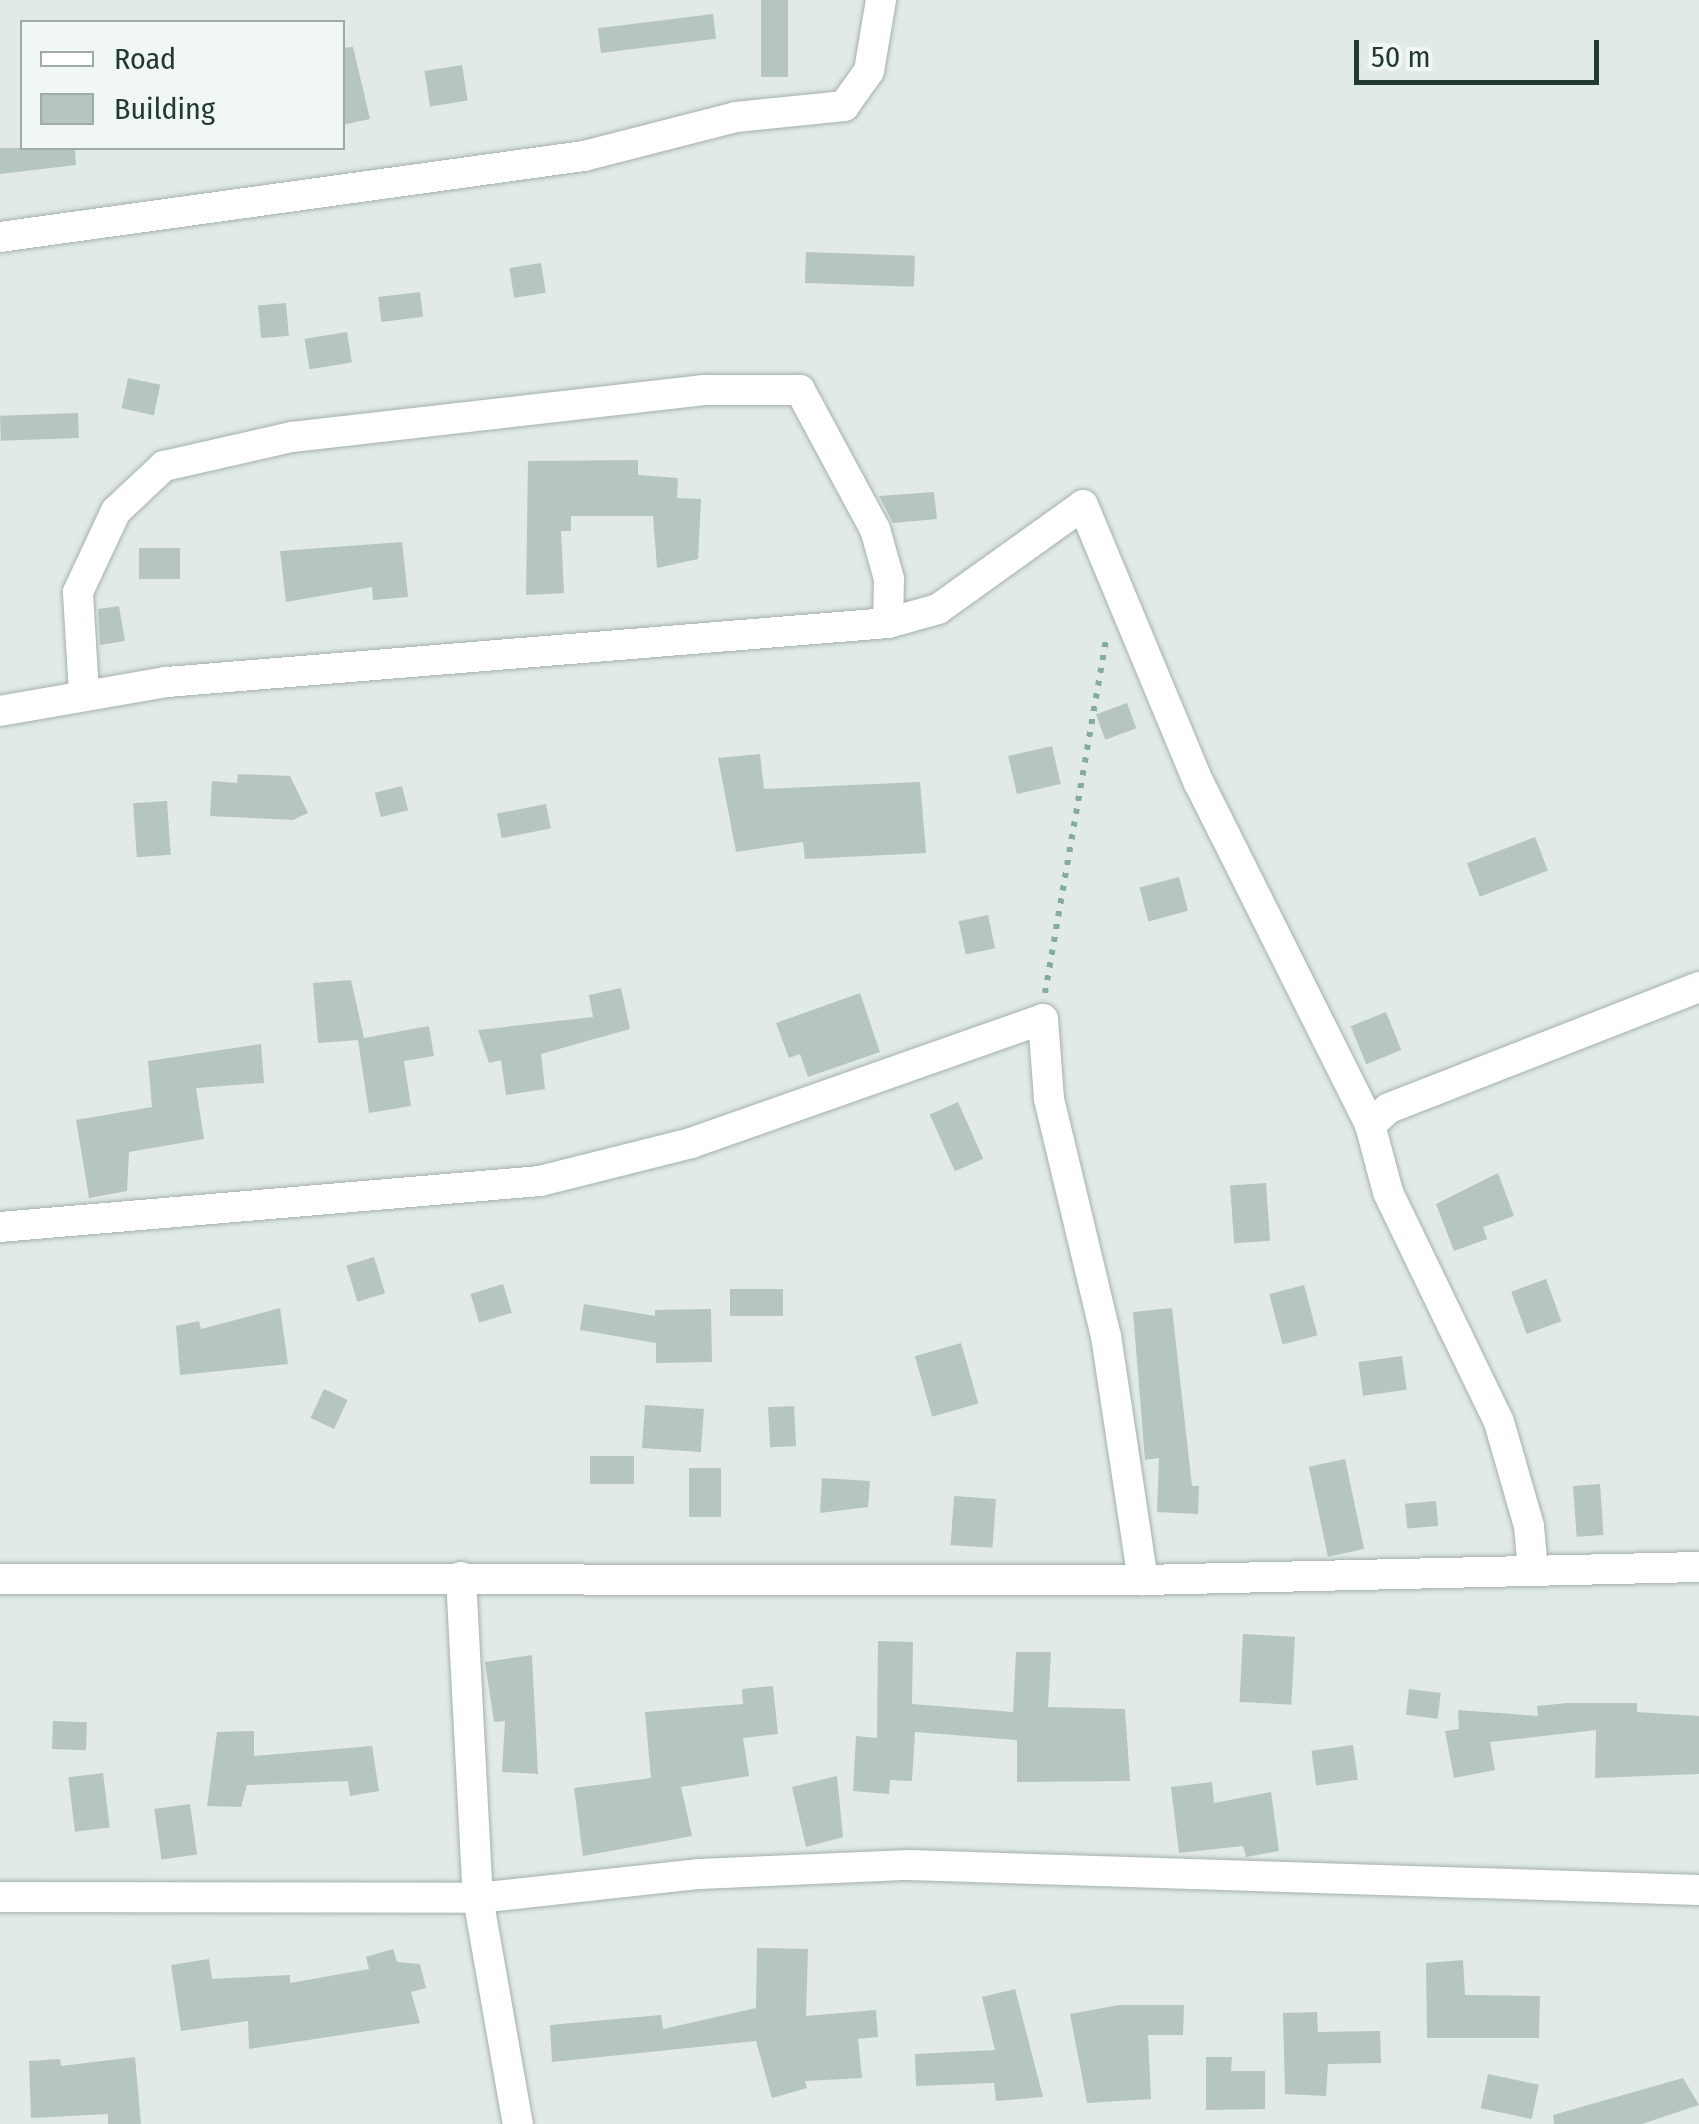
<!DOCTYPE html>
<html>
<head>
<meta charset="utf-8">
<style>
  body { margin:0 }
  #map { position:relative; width:1699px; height:2124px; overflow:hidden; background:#e1eae6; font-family:"Fira Sans Condensed",sans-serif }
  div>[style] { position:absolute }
  .building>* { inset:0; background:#b6c5bf; transform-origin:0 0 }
  .path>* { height:6px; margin-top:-3px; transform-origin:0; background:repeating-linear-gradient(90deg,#84aba1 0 5px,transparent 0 13px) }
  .roads { filter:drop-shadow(0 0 2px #a4b1ad) drop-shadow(0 0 2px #a4b1ad) }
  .street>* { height:30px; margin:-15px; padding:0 15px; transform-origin:15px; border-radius:15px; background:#fff }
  span { translate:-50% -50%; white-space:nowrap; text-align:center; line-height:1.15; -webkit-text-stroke:9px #f1f7f4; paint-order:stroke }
  .legend { position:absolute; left:20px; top:20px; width:325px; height:130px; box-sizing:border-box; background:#f1f7f4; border:2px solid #9faba7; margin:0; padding:12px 18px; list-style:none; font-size:30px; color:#233934 }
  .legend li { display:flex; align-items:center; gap:20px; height:50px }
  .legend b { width:50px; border:2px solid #9faba7 }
  .scale { position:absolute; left:1354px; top:40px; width:245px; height:45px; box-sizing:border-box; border:5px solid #233934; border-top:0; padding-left:12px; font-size:30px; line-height:35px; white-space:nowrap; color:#233934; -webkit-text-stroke:8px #f1f7f4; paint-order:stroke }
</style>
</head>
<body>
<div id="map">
  <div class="building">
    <i style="left:761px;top:0;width:27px;height:77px"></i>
    <i style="left:713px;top:14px;width:25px;height:116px;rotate:83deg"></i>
    <i style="clip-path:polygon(353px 47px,370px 119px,342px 125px,342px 48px)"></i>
    <i style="left:462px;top:65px;width:36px;height:38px;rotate:81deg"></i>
    <i style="clip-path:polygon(0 148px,75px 148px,76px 165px,0 174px)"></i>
    <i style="left:806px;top:252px;width:109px;height:31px;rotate:2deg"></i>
    <i style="left:541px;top:263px;width:30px;height:32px;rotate:81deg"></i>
    <i style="left:420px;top:292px;width:25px;height:42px;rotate:83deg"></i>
    <i style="left:286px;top:303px;width:33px;height:28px;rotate:85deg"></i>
    <i style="left:347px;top:332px;width:31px;height:43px;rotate:81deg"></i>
    <i style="left:128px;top:378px;width:33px;height:31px;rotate:12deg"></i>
    <i style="left:78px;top:413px;width:25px;height:78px;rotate:88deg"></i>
    <i style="clip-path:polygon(638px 460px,638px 475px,678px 478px,677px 498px,701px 499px,698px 559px,657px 568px,653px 516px,571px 516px,571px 531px,561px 531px,564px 593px,526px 595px,528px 461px)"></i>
    <i style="clip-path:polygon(934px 492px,937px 519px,893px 523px,879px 496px)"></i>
    <i style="clip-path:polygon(402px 542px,408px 597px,373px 600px,372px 587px,286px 602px,280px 551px)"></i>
    <i style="left:180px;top:548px;width:31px;height:41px;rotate:90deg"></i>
    <i style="clip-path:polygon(119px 606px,125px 641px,100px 645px,98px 609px)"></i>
    <i style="left:1127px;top:703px;width:27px;height:33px;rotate:70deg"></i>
    <i style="left:1052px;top:746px;width:39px;height:45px;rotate:77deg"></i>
    <i style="clip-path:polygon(760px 754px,764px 789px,920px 782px,926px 853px,805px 859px,803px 842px,736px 852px,718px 758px)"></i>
    <i style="clip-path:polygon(238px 774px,290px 776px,308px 813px,293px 820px,210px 816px,212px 781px,237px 783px)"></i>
    <i style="left:402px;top:786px;width:25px;height:28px;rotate:76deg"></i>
    <i style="left:167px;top:801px;width:54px;height:34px;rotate:86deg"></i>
    <i style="left:546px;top:804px;width:25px;height:50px;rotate:79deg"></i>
    <i style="left:1535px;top:837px;width:36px;height:73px;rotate:69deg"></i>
    <i style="left:1179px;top:877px;width:35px;height:41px;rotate:75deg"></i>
    <i style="left:988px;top:915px;width:34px;height:30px;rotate:78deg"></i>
    <i style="clip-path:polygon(351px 980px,364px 1038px,429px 1026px,434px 1056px,404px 1061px,411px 1106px,369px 1113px,358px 1040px,318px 1043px,313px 983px)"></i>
    <i style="clip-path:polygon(621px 988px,630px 1029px,541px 1054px,545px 1089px,506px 1095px,501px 1060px,489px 1063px,478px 1030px,593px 1017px,589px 995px)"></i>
    <i style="clip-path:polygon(860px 993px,880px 1052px,808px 1077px,800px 1054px,789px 1058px,776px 1023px)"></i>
    <i style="left:1386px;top:1012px;width:41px;height:38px;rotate:68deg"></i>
    <i style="clip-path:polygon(261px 1044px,264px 1083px,196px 1088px,204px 1139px,129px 1152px,127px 1191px,89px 1198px,76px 1120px,152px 1107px,148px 1061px)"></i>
    <i style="left:958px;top:1102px;width:62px;height:31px;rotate:66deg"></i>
    <i style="clip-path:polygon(1498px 1173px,1514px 1216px,1483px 1227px,1487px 1239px,1454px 1251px,1436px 1204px)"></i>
    <i style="left:1266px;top:1183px;width:58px;height:36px;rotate:86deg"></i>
    <i style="left:374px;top:1257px;width:38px;height:29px;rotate:73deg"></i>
    <i style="left:1546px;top:1279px;width:45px;height:37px;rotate:70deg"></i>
    <i style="left:503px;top:1284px;width:30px;height:34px;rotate:73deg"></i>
    <i style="left:1304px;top:1285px;width:52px;height:36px;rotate:75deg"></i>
    <i style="left:730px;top:1289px;width:53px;height:27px"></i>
    <i style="clip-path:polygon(584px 1304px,655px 1316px,655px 1310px,711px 1309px,712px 1362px,656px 1363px,656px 1343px,580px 1330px)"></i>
    <i style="clip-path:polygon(280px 1308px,288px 1364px,180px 1375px,176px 1326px,199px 1321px,201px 1329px)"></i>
    <i style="clip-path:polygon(1172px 1308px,1192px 1486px,1199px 1486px,1198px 1514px,1157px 1512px,1159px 1458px,1145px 1460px,1133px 1312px)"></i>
    <i style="left:961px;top:1343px;width:63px;height:48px;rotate:74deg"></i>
    <i style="left:1402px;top:1356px;width:34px;height:44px;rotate:82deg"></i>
    <i style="left:324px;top:1389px;width:26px;height:32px;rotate:25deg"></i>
    <i style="left:645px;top:1405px;width:59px;height:43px;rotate:4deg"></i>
    <i style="left:794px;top:1406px;width:40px;height:26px;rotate:87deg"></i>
    <i style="left:590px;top:1456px;width:44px;height:28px"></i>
    <i style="left:1345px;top:1459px;width:92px;height:37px;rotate:78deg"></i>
    <i style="left:689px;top:1468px;width:32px;height:49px"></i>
    <i style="clip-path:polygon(822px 1478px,870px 1481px,868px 1507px,820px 1513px)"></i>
    <i style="left:1600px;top:1484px;width:51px;height:27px;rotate:86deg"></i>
    <i style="left:954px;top:1496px;width:42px;height:49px;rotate:4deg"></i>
    <i style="left:1436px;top:1501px;width:25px;height:31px;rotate:85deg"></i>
    <i style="left:1243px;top:1634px;width:52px;height:68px;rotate:3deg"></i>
    <i style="clip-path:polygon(878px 1641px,913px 1642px,912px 1704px,1013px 1712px,1016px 1652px,1051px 1652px,1048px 1707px,1125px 1709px,1130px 1781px,1017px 1782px,1017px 1740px,915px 1732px,912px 1781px,890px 1780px,889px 1794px,853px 1791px,856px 1736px,877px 1738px)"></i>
    <i style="clip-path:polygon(532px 1655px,538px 1774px,502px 1772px,505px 1721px,494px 1722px,485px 1662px)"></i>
    <i style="clip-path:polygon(773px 1686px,778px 1734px,743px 1738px,749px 1776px,681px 1787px,692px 1836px,583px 1856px,574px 1788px,651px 1778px,645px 1712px,743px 1704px,742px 1689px)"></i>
    <i style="left:1409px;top:1689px;width:32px;height:26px;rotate:7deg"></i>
    <i style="clip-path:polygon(1567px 1703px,1637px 1703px,1637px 1712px,1699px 1716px,1699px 1774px,1595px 1778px,1596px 1730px,1490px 1742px,1495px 1770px,1454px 1778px,1445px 1731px,1459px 1729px,1458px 1710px,1538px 1716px,1537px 1706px)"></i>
    <i style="left:53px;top:1721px;width:34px;height:28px;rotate:2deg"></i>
    <i style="clip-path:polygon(254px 1731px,254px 1756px,372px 1746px,379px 1791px,350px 1796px,348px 1781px,247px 1785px,241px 1807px,207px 1806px,217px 1732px)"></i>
    <i style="left:1353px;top:1745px;width:35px;height:42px;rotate:82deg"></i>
    <i style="left:103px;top:1773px;width:55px;height:35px;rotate:83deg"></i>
    <i style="clip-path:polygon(837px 1776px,843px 1837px,806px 1847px,792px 1787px)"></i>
    <i style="clip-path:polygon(1212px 1782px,1214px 1803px,1271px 1792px,1279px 1851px,1246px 1857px,1243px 1846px,1179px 1853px,1171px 1787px)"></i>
    <i style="left:190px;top:1804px;width:51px;height:36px;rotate:82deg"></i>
    <i style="clip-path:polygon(757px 1948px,808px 1949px,806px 2016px,876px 2010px,878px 2037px,858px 2039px,862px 2078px,805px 2081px,807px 2088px,772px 2098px,756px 2041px,552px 2062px,550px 2025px,661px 2015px,663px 2029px,756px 2008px)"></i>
    <i style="clip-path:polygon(393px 1949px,397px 1962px,420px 1964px,426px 1988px,411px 1992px,420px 2023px,249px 2049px,248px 2021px,181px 2031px,171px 1965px,209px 1959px,212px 1979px,290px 1975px,290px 1983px,369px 1969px,366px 1957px)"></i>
    <i style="clip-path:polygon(1463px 1960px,1465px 1995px,1540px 1996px,1539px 2038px,1427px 2038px,1426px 1963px)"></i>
    <i style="clip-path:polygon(1015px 1989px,1043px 2097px,996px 2101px,994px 2083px,916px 2086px,915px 2054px,995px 2050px,982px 1997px)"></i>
    <i style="clip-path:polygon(1119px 2005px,1184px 2005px,1183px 2035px,1148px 2035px,1151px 2099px,1087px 2103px,1070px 2014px)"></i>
    <i style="clip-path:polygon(1317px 2012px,1318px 2032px,1380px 2031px,1381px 2063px,1328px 2064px,1326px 2096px,1285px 2094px,1283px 2013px)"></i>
    <i style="clip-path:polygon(135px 2057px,141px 2124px,108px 2124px,108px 2114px,31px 2118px,29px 2061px,60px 2059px,61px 2066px)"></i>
    <i style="clip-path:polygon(1206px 2057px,1232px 2057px,1231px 2071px,1265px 2071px,1265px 2109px,1206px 2110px)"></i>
    <i style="left:1488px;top:2074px;width:52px;height:35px;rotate:12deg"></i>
    <i style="clip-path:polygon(1683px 2078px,1699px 2105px,1642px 2124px,1554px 2124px,1553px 2115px)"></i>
  </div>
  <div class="path">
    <i style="left:1045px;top:993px;width:357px;rotate:-80.2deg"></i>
  </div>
  <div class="roads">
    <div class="street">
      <i style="left:0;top:237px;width:590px;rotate:-7.9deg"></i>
      <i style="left:584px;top:156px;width:157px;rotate:-14.4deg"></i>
      <i style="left:736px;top:117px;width:109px;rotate:-5.8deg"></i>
      <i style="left:844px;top:106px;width:43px;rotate:-54.5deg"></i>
      <i style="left:869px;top:71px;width:72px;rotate:-80.4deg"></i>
      <i style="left:84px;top:694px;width:102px;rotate:-93.4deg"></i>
      <i style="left:78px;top:592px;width:89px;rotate:-64.9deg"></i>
      <i style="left:116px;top:511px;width:66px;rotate:-43.2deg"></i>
      <i style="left:164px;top:466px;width:131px;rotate:-12.8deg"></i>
      <i style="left:292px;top:437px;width:415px;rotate:-6.5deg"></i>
      <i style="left:704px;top:390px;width:96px"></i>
      <i style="left:800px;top:390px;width:158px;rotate:61.7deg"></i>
      <i style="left:875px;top:529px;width:52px;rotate:74.4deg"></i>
      <i style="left:889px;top:579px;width:44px;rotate:91.3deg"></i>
      <i style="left:0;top:711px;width:169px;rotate:-9.9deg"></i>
      <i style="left:167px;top:682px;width:723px;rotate:-4.68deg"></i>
      <i style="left:888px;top:623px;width:52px;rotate:-15.6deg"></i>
      <i style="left:938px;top:609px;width:178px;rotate:-35.6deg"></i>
      <i style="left:1083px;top:505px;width:301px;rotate:67.4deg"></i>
      <i style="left:1199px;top:783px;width:382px;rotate:63.4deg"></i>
      <i style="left:0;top:1227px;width:542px;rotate:-4.87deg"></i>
      <i style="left:540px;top:1181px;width:156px;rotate:-14.1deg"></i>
      <i style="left:691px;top:1143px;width:373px;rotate:-19.4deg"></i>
      <i style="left:1043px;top:1019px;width:80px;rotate:85.7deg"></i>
      <i style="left:1049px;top:1099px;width:244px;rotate:76.5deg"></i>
      <i style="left:1106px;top:1336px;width:247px;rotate:81.4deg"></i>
      <i style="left:1533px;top:1571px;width:45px;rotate:-95.1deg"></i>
      <i style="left:1529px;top:1526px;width:108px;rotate:-106.1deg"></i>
      <i style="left:1499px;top:1422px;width:255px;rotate:-115.8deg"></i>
      <i style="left:1388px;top:1192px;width:69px;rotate:-105deg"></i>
      <i style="left:1370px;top:1125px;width:25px;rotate:-42deg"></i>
      <i style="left:1389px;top:1108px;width:333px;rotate:-21.3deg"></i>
      <i style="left:461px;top:1577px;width:321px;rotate:87deg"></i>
      <i style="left:478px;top:1898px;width:230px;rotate:80deg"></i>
      <i style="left:0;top:1579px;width:1143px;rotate:0.05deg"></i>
      <i style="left:1143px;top:1580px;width:556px;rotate:-1.34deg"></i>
      <i style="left:0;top:1897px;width:478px;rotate:0.1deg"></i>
      <i style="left:478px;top:1898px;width:223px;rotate:-6.2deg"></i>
      <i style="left:700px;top:1874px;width:209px;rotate:-2.5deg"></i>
      <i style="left:909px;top:1865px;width:790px;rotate:1.81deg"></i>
    </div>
  </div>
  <ul class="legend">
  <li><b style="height:12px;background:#fff"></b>Road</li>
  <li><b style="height:28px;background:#b6c5bf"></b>Building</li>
  </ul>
  <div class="scale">50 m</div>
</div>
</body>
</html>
